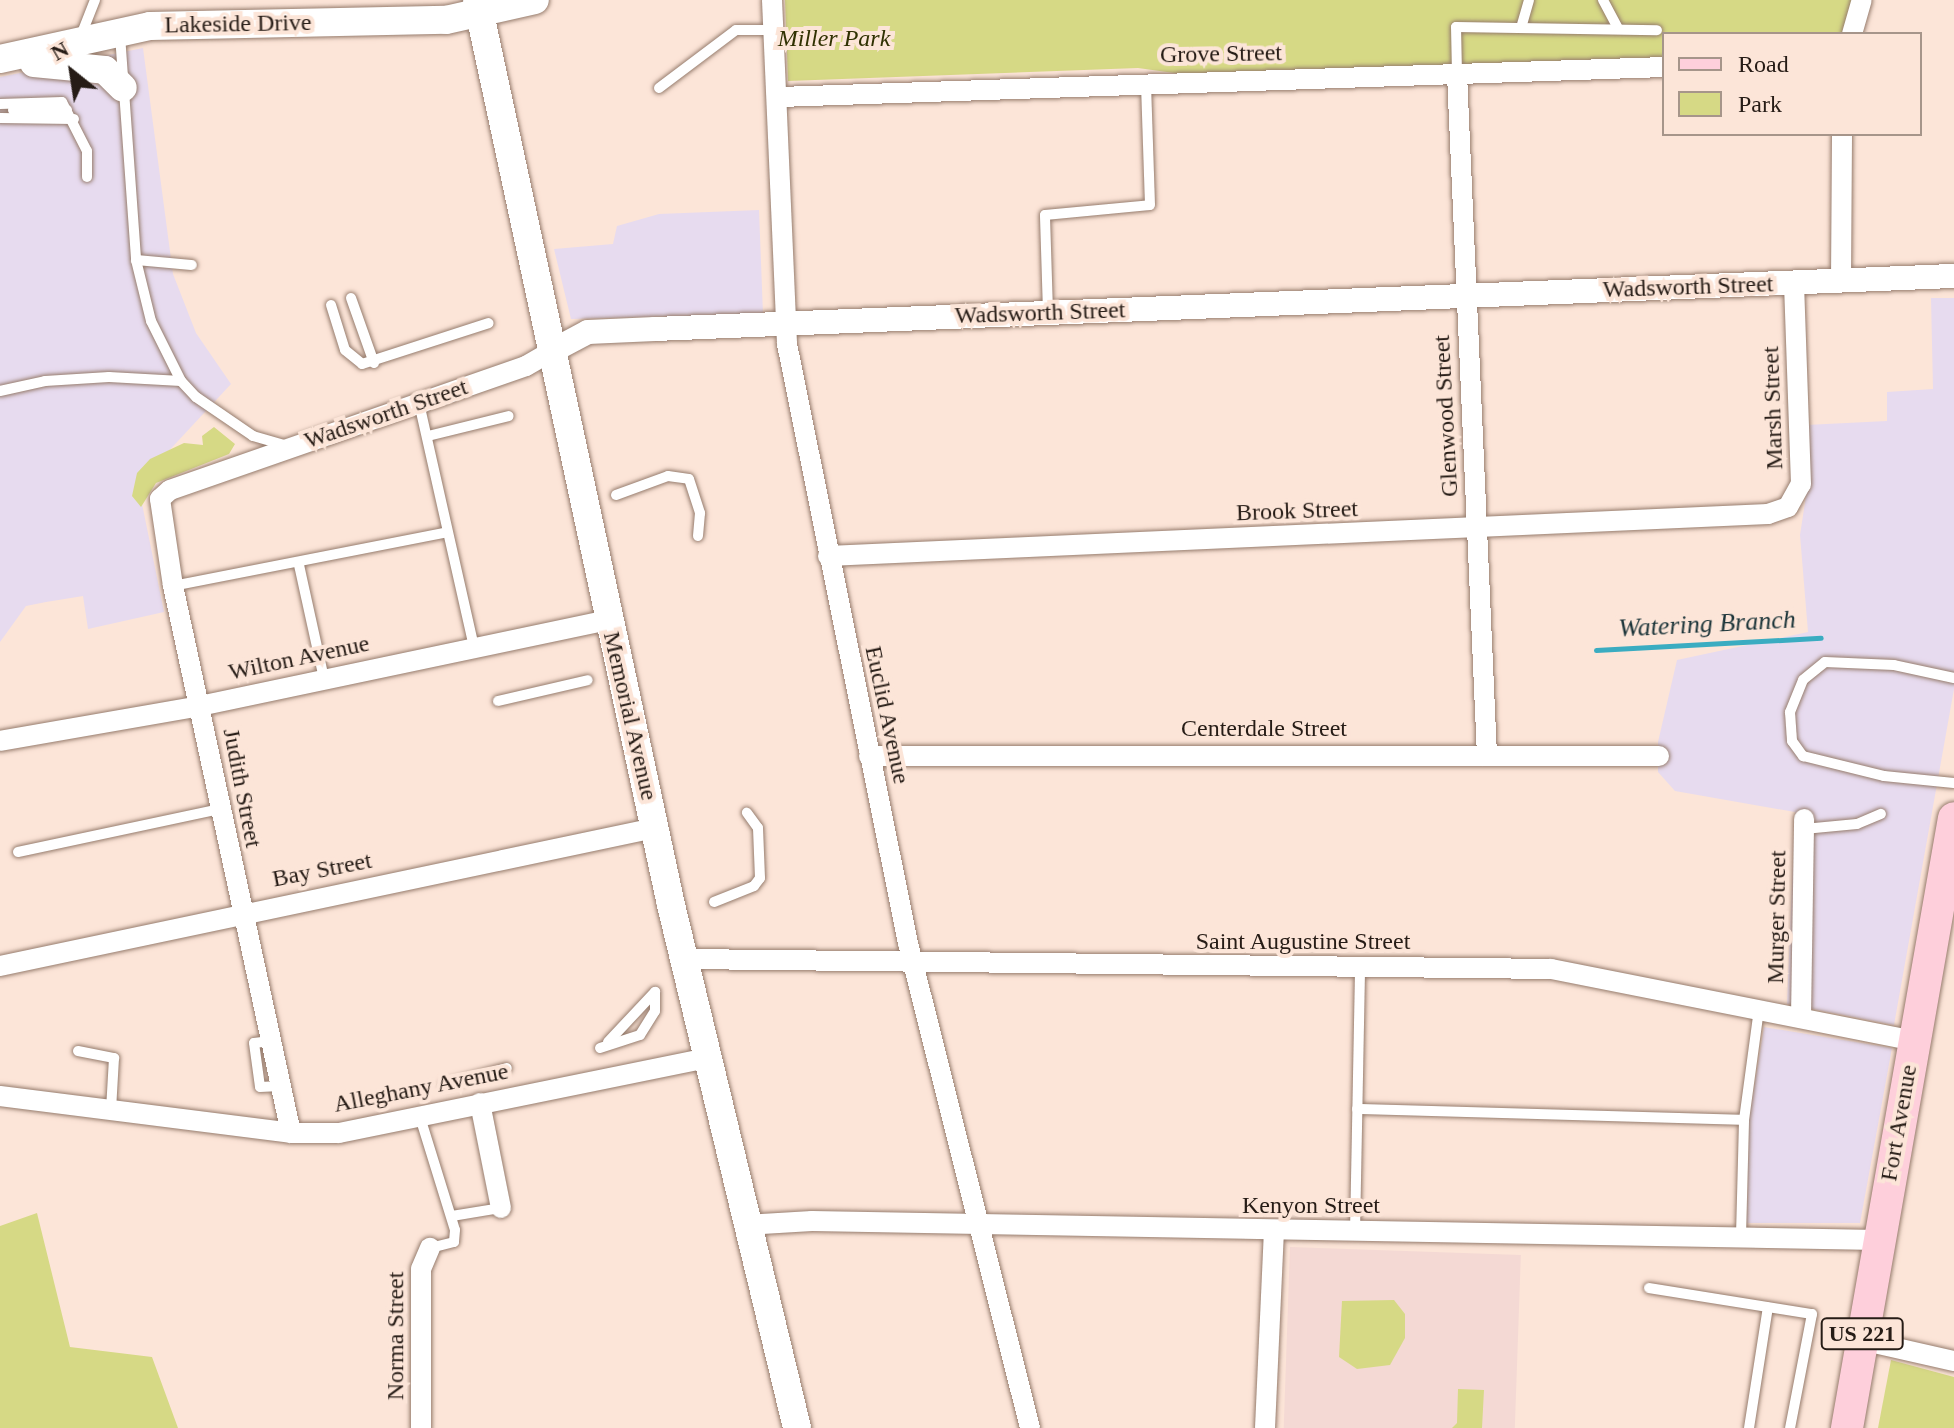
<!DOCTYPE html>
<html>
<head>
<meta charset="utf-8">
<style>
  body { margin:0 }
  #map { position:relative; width:1954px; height:1428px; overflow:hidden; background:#fce5d8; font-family:"Times New Roman",serif }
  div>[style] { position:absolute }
  .commercial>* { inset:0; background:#e7dbef }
  .education>* { inset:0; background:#f4d9d4; transform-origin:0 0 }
  .green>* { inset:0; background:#d6d985 }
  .stream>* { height:5px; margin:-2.5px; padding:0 2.5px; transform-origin:2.5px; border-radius:2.5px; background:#3aacc1 }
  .roads { filter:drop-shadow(0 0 2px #967c6d) drop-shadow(0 0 2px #967c6d) }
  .service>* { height:10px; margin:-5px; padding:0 5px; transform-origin:5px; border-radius:5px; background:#fff }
  .minor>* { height:20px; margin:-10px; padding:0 10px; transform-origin:10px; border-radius:10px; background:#fff }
  .tertiary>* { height:24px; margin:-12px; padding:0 12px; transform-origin:12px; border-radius:12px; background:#fff }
  .secondary>* { height:28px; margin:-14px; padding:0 14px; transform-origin:14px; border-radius:14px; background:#fff }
  .primary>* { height:32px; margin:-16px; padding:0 16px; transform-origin:16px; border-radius:16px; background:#fecfdb }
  span { translate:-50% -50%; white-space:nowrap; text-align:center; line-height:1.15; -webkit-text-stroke:8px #fce5d8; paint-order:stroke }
  .shield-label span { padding:2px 6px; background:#fce5d8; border:2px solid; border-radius:6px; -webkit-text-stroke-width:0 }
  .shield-label { font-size:22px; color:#261c16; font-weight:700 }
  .street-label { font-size:24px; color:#261c16 }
  .park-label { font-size:24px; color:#303102; font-style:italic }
  .water-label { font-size:26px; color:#1b3439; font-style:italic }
  .legend { position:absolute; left:1662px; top:32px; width:260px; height:104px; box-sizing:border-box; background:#fce5d8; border:2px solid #a6958a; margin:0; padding:10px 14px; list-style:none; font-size:24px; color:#261c16 }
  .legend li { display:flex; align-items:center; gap:16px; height:40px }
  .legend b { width:40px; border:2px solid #a6958a }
  .north { position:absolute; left:32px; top:32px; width:80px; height:80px; -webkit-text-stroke:6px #fce5d8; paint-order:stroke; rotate:330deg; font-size:22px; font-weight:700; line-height:32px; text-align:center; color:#261c16 }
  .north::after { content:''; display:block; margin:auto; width:28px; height:36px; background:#261c16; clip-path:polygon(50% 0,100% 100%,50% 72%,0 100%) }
</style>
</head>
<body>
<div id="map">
  <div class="commercial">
    <i style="clip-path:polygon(143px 48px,173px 274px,196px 333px,231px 384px,138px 484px,164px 612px,88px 629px,83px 596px,46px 602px,26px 606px,0 642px,0 77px)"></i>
    <i style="clip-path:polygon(759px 210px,763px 314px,571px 319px,554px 249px,613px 244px,617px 226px,659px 214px)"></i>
    <i style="clip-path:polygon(1931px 298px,1954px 298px,1954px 689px,1894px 1025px,1787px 1004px,1795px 812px,1675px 791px,1658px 772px,1658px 742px,1677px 660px,1808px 632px,1800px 535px,1808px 483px,1806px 425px,1887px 421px,1887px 392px,1933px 389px)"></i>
    <i style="clip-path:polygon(1764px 1027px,1892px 1048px,1860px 1223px,1747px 1223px,1749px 1120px)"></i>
  </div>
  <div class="education">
    <i style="left:1290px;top:1247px;width:231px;height:181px;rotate:2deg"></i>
  </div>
  <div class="green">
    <i style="clip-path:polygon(785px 0,1852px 0,1843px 34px,1664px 34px,1664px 58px,1196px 76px,1138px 68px,788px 81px)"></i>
    <i style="clip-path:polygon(214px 427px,235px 444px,229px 454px,156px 483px,141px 507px,132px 496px,137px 473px,150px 459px,184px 443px,203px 445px,202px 436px)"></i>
    <i style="clip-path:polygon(37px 1213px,70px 1347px,152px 1357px,178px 1428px,0 1428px,0 1226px)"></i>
    <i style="clip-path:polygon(1394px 1300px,1405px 1314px,1405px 1338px,1390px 1365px,1357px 1369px,1339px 1357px,1342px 1301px)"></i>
    <i style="clip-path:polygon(1891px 1360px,1954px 1377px,1954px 1428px,1878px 1428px)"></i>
    <i style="clip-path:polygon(1458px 1389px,1484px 1390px,1482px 1428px,1452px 1428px,1457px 1423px)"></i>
  </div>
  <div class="stream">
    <i style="left:1596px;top:650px;width:225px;rotate:-3.1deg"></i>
  </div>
  <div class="roads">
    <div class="service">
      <i style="left:1603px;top:0;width:32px;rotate:62deg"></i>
      <i style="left:1521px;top:28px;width:29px;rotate:-74deg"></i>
      <i style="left:120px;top:35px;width:226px;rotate:85.9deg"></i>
      <i style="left:136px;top:260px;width:63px;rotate:76.2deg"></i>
      <i style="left:151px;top:321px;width:67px;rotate:63.4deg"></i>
      <i style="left:181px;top:381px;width:22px;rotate:47deg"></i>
      <i style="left:196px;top:397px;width:69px;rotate:34.4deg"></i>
      <i style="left:253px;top:436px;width:37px;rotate:16deg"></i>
      <i style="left:80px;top:38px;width:41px;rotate:-68.5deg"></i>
      <i style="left:1457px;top:74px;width:47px;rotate:-91.2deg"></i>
      <i style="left:1456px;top:27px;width:201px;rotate:0.9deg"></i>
      <i style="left:659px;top:88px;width:96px;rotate:-37deg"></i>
      <i style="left:736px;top:30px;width:39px"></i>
      <i style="left:0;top:104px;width:62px;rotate:-1.8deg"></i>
      <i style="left:62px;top:102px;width:55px;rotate:63deg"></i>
      <i style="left:87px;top:151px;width:26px;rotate:90deg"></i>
      <i style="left:13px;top:110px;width:54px"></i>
      <i style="left:0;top:118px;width:74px;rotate:0.8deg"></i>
      <i style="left:136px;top:260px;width:56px;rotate:5.1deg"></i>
      <i style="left:351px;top:298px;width:69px;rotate:70.5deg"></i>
      <i style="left:331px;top:305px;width:47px;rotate:72.7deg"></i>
      <i style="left:345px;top:350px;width:22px;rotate:39deg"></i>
      <i style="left:362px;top:364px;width:133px;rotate:-17.9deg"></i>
      <i style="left:1048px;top:312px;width:97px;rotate:-91.8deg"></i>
      <i style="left:1045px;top:215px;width:105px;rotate:-5.4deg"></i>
      <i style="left:1150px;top:205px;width:122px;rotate:-91.9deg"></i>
      <i style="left:0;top:391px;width:46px;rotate:-12.5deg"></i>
      <i style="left:45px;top:381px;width:64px;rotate:-3.6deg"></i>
      <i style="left:109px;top:377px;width:72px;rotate:3.2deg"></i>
      <i style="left:419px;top:403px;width:251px;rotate:77.3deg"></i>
      <i style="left:428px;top:436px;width:83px;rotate:-13.9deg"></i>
      <i style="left:616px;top:495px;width:55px;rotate:-20.1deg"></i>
      <i style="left:668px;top:476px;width:21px;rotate:8deg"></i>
      <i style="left:689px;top:479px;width:36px;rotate:72deg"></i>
      <i style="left:700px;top:513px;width:23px;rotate:95deg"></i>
      <i style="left:299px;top:565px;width:117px;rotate:77.6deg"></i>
      <i style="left:173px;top:586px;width:279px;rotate:-11.1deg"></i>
      <i style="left:1954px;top:678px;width:61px;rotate:-167.8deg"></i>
      <i style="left:1894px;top:665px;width:69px;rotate:-177.5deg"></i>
      <i style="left:1825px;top:662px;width:28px;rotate:141deg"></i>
      <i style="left:1803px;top:680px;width:35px;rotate:112deg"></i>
      <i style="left:1790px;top:712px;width:29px;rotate:86deg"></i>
      <i style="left:1792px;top:741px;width:19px;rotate:54deg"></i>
      <i style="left:1803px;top:756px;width:83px;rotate:13.9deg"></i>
      <i style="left:1884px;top:776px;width:70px;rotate:5.7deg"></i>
      <i style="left:498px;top:701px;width:92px;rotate:-13.1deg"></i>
      <i style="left:1804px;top:829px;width:53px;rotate:-5.4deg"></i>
      <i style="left:1857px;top:824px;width:26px;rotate:-23deg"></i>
      <i style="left:18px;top:852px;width:207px;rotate:-12deg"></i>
      <i style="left:714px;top:902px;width:43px;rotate:-21.8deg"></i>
      <i style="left:754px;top:886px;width:10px;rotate:-53deg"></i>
      <i style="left:760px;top:878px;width:50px;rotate:-92.3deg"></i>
      <i style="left:758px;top:828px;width:19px;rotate:-126deg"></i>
      <i style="left:270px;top:1041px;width:16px;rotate:173deg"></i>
      <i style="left:254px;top:1043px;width:44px;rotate:82.2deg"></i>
      <i style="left:260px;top:1087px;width:20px;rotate:-3deg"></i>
      <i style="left:608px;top:1042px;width:69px;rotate:-46.8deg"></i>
      <i style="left:600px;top:1048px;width:42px;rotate:-18deg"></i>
      <i style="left:640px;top:1035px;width:28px;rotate:-58deg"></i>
      <i style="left:655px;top:1011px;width:19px;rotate:-90deg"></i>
      <i style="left:78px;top:1051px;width:37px;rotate:11deg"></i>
      <i style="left:114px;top:1058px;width:52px;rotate:93.3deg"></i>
      <i style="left:445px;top:1085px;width:64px;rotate:-15.3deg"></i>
      <i style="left:1357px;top:1109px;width:387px;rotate:1.6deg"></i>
      <i style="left:420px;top:1117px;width:118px;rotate:72.8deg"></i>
      <i style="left:455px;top:1230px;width:12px;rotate:95deg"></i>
      <i style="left:454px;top:1242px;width:25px;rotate:166deg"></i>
      <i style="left:452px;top:1216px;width:50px;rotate:-9.3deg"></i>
      <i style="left:1355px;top:1232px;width:264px;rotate:-88.9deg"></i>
      <i style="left:1741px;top:1236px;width:116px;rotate:-88.5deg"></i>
      <i style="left:1744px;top:1120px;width:112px;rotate:-82.3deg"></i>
      <i style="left:1649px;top:1288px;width:165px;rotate:9.1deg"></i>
      <i style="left:1812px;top:1314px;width:116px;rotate:100.9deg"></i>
      <i style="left:1749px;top:1428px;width:122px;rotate:-81.1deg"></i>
    </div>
    <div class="minor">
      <i style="left:772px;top:0;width:344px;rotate:87.5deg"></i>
      <i style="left:787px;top:344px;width:611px;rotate:78.58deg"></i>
      <i style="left:908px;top:943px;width:500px;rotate:75.88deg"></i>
      <i style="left:1852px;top:34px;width:35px;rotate:-74deg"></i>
      <i style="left:1457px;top:74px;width:683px;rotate:87.48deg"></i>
      <i style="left:779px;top:97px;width:886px;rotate:-1.94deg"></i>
      <i style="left:1841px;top:280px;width:146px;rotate:-89.6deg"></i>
      <i style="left:828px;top:556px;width:941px;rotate:-2.56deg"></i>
      <i style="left:1768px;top:514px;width:21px;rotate:-19deg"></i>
      <i style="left:1788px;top:507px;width:26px;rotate:-61deg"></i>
      <i style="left:1801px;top:484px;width:202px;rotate:-92deg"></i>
      <i style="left:0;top:741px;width:203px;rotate:-9.9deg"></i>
      <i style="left:200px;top:706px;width:417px;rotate:-11.9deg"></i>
      <i style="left:869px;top:756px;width:790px"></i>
      <i style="left:685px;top:959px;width:866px;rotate:0.66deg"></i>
      <i style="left:1551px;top:969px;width:370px;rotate:11.2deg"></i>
      <i style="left:0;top:966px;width:669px;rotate:-11.9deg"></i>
      <i style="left:1801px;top:1017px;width:198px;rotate:-89.1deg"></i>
      <i style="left:0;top:1096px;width:293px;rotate:7.2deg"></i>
      <i style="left:291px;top:1133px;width:48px"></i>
      <i style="left:339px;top:1133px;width:376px;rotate:-11.5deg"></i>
      <i style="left:480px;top:1103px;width:107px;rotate:78.7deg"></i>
      <i style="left:291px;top:1133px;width:560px;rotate:-102.17deg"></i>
      <i style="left:173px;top:586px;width:88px;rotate:-98.5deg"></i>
      <i style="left:160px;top:499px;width:13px;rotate:-42deg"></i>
      <i style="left:170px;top:490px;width:377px;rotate:-19.2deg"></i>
      <i style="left:526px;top:366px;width:32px;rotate:-30deg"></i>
      <i style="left:745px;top:1225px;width:67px;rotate:-3.4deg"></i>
      <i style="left:812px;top:1221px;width:1066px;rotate:1.02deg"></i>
      <i style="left:1861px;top:1340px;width:95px;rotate:12.7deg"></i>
      <i style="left:421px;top:1428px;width:159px;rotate:-90deg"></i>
      <i style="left:421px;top:1269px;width:23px;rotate:-67deg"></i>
      <i style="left:1265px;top:1428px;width:196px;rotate:-87.4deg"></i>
    </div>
    <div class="tertiary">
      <i style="left:554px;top:350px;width:38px;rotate:-28deg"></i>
      <i style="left:588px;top:332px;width:67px;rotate:-2.6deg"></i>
      <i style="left:655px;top:329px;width:1300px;rotate:-2.34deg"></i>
    </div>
    <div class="secondary">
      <i style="left:477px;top:0;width:926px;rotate:77.9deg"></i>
      <i style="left:671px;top:905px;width:538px;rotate:76.45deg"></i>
      <i style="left:0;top:59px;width:154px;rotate:-12.4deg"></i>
      <i style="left:150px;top:26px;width:296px;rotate:-1.2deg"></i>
      <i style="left:446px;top:20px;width:91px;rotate:-12.7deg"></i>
      <i style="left:34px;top:63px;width:71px;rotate:5.6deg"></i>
      <i style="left:105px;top:70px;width:25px;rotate:45deg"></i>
    </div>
    <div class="primary">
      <i style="left:1847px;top:1428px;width:619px;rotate:-80.05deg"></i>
    </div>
  </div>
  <div class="shield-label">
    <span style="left:1862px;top:1334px">US 221</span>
  </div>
  <div class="street-label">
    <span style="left:238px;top:24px;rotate:-1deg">Lakeside Drive</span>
    <span style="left:1221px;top:54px;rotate:-1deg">Grove Street</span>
    <span style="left:1688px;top:287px;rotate:-2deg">Wadsworth Street</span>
    <span style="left:1040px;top:313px;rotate:-2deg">Wadsworth Street</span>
    <span style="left:1773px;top:408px;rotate:-92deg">Marsh Street</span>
    <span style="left:386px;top:414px;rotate:-19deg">Wadsworth Street</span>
    <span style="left:1446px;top:416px;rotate:-93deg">Glenwood Street</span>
    <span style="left:1297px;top:511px;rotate:-2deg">Brook Street</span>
    <span style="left:299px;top:658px;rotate:-12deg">Wilton Avenue</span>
    <span style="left:887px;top:715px;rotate:78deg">Euclid Avenue</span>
    <span style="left:630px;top:716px;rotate:77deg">Memorial Avenue</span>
    <span style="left:1264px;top:729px">Centerdale Street</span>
    <span style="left:242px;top:788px;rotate:79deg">Judith Street</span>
    <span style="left:322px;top:870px;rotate:-11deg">Bay Street</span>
    <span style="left:1777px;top:917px;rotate:-89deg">Murger Street</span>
    <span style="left:1303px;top:942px">Saint Augustine Street</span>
    <span style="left:421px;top:1088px;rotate:-11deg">Alleghany Avenue</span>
    <span style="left:1899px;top:1123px;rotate:-80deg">Fort Avenue</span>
    <span style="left:1311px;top:1206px">Kenyon Street</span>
    <span style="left:396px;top:1336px;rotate:-90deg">Norma Street</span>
  </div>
  <div class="park-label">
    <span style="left:834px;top:39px">Miller Park</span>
  </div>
  <div class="water-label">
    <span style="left:1707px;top:624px;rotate:-3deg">Watering Branch</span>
  </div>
  <ul class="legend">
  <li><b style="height:10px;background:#fecfdb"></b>Road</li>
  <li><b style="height:22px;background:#d6d985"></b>Park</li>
  </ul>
  <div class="north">N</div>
</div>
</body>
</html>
